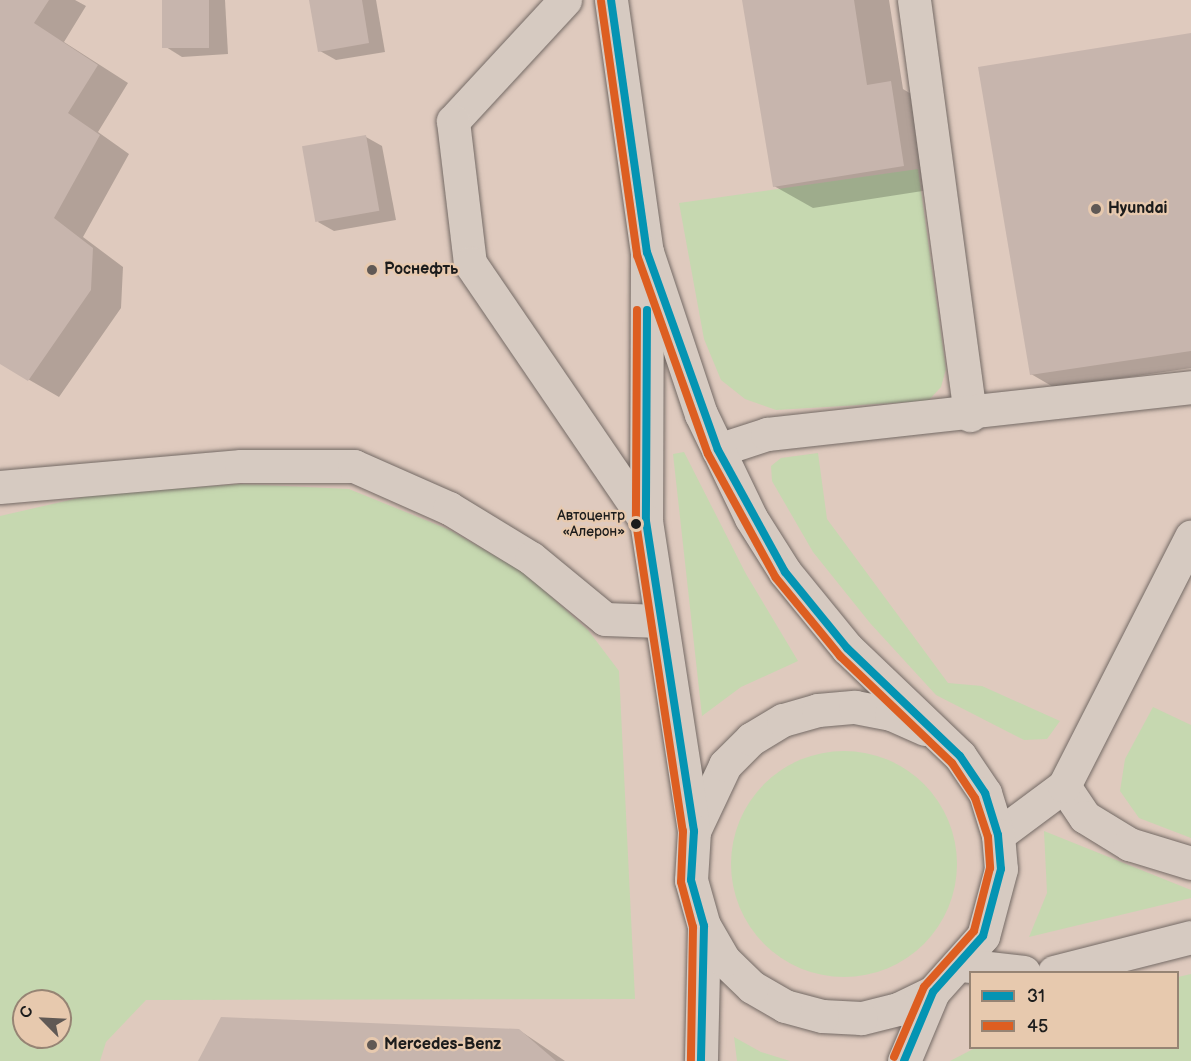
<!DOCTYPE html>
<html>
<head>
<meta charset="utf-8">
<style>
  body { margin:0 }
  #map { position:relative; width:1191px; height:1061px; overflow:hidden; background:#dfcabe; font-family:"Balsamiq Sans",sans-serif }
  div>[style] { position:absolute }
  .green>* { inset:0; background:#c6d8b0 }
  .round { border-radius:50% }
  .shadow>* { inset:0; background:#0003 }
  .building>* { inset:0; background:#c7b5ad; transform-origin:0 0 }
  .roads { filter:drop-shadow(0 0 2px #746a65) drop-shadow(0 0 2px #746a65) }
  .minor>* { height:33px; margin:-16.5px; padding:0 16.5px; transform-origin:16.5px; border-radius:16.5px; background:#d6cac1 }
  .major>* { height:33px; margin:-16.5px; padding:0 16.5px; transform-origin:16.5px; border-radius:16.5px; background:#d6cac1 }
  .bus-1>* { height:8px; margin:-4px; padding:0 4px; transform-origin:4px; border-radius:4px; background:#0494b3 }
  .bus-2>* { height:8px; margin:-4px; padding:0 4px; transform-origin:4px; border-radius:4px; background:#dd5e21 }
  .dots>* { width:16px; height:16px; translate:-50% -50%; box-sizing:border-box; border:3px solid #e7c9ae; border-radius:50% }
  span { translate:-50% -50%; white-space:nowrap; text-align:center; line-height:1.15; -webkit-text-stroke:4.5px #e7c9ae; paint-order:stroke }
  .bus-label { font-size:14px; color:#1c1c1c }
  .right { translate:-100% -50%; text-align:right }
  .poi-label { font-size:16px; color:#1c1c1c; font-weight:700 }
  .left { translate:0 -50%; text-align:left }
  .legend { position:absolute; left:969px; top:971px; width:210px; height:78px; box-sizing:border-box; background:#e7c9ae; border:2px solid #968474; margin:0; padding:8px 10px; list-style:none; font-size:18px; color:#1c1c1c }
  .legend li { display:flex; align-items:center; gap:12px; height:30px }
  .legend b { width:30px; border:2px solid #968474 }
  .north { position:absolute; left:12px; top:989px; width:60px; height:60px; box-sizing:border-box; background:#e7c9ae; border:2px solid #968474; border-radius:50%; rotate:294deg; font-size:16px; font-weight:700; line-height:24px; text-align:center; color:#1c1c1c }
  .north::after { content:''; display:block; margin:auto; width:21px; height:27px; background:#605955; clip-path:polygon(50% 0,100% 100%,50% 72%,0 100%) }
</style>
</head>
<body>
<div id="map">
  <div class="green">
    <i style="clip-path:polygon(918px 169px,946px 369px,941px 387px,928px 401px,776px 410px,745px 399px,721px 380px,704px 339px,679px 203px)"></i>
    <i style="clip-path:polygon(684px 452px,746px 574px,798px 661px,741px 687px,702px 716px,673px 454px)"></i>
    <i style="clip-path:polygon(818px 453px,827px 519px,948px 683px,982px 686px,1060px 721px,1047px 739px,1024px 740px,936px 695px,870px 623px,813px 552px,772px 481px,771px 466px,781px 458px)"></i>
    <i style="clip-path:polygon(evenodd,241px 484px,349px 489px,450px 530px,525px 573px,588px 630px,619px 671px,635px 999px,146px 1000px,106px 1042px,100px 1061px,0 1061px,0 516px,96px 494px,241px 484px,24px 1001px,60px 1001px,60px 1037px,24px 1037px,24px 1001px)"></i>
    <i style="clip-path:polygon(1153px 707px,1191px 725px,1191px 838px,1139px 818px,1120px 791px,1125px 759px)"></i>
    <i class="round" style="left:731px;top:751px;width:226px;height:226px"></i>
    <i style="clip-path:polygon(1044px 831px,1191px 890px,1191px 898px,1029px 937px,1047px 893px)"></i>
    <i style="clip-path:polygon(1191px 974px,1191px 1061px,950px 1061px,975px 1048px,1178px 1048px,1178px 977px)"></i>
    <i style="clip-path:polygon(734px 1037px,761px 1052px,790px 1061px,737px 1061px)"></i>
  </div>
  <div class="shadow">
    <i style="clip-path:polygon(3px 0,75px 0,86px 6px,64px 42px,128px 83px,98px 132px,129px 154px,83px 237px,123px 267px,121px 308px,59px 397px,0 363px)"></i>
    <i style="clip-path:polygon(163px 0,225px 0,228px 54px,182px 57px,166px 47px)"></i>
    <i style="clip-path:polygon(311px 0,376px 0,385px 52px,336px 60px,320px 51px)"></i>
    <i style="clip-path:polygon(743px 0,889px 0,903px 89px,929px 105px,942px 188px,813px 208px,774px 186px)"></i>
    <i style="clip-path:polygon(1191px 35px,1191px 368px,1055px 388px,1031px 374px)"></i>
    <i style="clip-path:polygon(366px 137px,382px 146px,396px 220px,334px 231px,318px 222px)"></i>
    <i style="clip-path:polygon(519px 1030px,565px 1061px,200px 1061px)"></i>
  </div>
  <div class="building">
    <i style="clip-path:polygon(0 0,49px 0,34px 23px,98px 65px,68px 113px,100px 135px,54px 218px,93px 248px,91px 290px,28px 381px,0 364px)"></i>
    <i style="left:162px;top:0;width:47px;height:48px"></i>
    <i style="clip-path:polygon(309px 0,362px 0,369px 43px,318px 52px)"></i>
    <i style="clip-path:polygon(742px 0,854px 0,867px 85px,891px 81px,904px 166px,773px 187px)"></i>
    <i style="clip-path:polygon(1191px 33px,1191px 351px,1030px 375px,978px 67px)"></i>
    <i style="left:366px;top:135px;width:77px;height:65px;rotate:80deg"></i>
    <i style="clip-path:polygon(221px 1017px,519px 1029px,556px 1061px,198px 1061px)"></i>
  </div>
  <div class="roads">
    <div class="minor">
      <i style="left:565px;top:0;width:165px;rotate:132.8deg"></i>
      <i style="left:453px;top:121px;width:143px;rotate:83.2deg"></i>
      <i style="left:470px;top:263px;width:312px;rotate:55.7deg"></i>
      <i style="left:914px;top:0;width:419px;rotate:82.3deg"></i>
      <i style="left:718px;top:450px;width:52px;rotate:-18.1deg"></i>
      <i style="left:767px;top:434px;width:427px;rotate:-6.3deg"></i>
      <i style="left:0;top:487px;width:242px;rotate:-5deg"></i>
      <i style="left:241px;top:466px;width:113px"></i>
      <i style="left:354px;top:466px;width:104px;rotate:23.9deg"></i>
      <i style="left:449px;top:508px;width:96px;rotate:31.4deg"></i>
      <i style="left:531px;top:558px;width:96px;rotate:39.5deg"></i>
      <i style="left:605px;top:619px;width:55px;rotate:2.1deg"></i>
      <i style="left:1064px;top:786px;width:37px;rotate:56deg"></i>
      <i style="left:1085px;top:817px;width:52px;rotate:31.5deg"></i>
      <i style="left:1129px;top:844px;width:65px;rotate:17deg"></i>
      <i style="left:694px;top:831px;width:73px;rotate:-64.8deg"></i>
      <i style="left:725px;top:765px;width:37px;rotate:-45deg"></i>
      <i style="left:751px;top:739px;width:37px;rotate:-31deg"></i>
      <i style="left:783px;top:720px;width:36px;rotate:-16deg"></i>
      <i style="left:818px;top:710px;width:37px;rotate:-5deg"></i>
      <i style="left:855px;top:707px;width:37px;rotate:11deg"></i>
      <i style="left:891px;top:714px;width:37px;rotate:24deg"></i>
      <i style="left:998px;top:835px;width:82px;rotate:-36.6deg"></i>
      <i style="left:1064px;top:786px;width:280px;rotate:-63deg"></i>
    </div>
    <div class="major">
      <i style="left:611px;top:0;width:255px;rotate:81.9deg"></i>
      <i style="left:647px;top:252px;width:269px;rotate:90.2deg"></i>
      <i style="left:646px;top:521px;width:314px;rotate:81.2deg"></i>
      <i style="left:694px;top:831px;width:49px;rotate:93.5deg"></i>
      <i style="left:691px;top:880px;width:48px;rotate:74.2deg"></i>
      <i style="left:704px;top:926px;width:135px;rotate:91.3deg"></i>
      <i style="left:647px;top:252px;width:171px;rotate:71.6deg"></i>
      <i style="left:701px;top:414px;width:115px;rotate:64.3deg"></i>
      <i style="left:751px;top:518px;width:64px;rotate:57.8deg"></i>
      <i style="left:785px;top:572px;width:98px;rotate:50.8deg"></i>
      <i style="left:847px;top:648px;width:156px;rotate:43.7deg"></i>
      <i style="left:960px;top:756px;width:45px;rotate:56deg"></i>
      <i style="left:985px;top:793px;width:44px;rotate:72.8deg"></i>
      <i style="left:998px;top:835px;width:34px;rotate:85deg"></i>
      <i style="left:1001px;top:869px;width:69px;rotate:105deg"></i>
      <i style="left:983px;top:936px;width:75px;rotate:131.8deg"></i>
      <i style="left:933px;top:992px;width:39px;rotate:154deg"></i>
      <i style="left:898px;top:1009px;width:38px;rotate:166deg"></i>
      <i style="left:861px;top:1018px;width:39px;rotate:-177deg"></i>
      <i style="left:822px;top:1016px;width:38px;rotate:-165deg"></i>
      <i style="left:785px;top:1006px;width:38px;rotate:-150deg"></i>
      <i style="left:752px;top:987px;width:39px;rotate:-136deg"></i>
      <i style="left:724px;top:960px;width:39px;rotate:-120deg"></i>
      <i style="left:962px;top:965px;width:62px;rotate:6.4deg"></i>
      <i style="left:1054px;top:972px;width:141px;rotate:-14.3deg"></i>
      <i style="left:904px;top:1061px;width:75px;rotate:-67.2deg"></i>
    </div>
  </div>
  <div class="bus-1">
    <i style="left:611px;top:0;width:255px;rotate:81.9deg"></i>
    <i style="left:647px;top:252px;width:210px;rotate:70.3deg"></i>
    <i style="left:718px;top:450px;width:139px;rotate:61.2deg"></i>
    <i style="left:785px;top:572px;width:98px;rotate:50.8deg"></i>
    <i style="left:847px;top:648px;width:156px;rotate:43.7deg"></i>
    <i style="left:960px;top:756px;width:45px;rotate:56deg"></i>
    <i style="left:985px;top:793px;width:44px;rotate:72.8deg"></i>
    <i style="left:998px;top:835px;width:34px;rotate:85deg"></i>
    <i style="left:1001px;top:869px;width:69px;rotate:105deg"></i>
    <i style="left:983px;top:936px;width:75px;rotate:131.8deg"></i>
    <i style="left:933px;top:992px;width:75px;rotate:112.8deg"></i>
    <i style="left:647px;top:310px;width:211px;rotate:90.3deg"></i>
    <i style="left:646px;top:521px;width:314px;rotate:81.2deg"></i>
    <i style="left:694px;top:831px;width:49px;rotate:93.5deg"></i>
    <i style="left:691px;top:880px;width:48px;rotate:74.2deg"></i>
    <i style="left:704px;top:926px;width:135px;rotate:91.3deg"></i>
  </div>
  <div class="bus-2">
    <i style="left:601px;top:1px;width:257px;rotate:81.9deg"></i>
    <i style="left:637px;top:255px;width:211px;rotate:70.4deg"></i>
    <i style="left:708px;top:454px;width:141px;rotate:61.3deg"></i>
    <i style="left:776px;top:578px;width:101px;rotate:50.6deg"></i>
    <i style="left:840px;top:656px;width:155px;rotate:43.7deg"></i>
    <i style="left:952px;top:763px;width:42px;rotate:56.7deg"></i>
    <i style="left:975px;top:798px;width:41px;rotate:71.6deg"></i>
    <i style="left:988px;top:837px;width:31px;rotate:86deg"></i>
    <i style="left:990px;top:868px;width:65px;rotate:104.3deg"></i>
    <i style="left:974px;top:931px;width:75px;rotate:131.8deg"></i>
    <i style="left:924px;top:987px;width:76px;rotate:113.2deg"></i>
    <i style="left:637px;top:310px;width:212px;rotate:90.3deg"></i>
    <i style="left:636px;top:522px;width:313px;rotate:81.4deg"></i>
    <i style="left:683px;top:831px;width:51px;rotate:92.2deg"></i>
    <i style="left:681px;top:882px;width:47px;rotate:75.1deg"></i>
    <i style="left:693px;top:927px;width:134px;rotate:90.9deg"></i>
  </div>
  <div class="dots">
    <i style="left:1096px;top:209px;background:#605955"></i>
    <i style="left:372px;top:270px;background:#605955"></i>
    <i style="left:636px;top:524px;background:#1c1c1c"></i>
    <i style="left:372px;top:1045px;background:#605955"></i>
  </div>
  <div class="bus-label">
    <span class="right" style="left:625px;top:524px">Автоцентр<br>«Алерон»</span>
  </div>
  <div class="poi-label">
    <span class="left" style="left:1108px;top:209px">Hyundai</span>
    <span class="left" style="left:384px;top:270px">Роснефть</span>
    <span class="left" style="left:384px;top:1045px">Mercedes-Benz</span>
  </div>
  <ul class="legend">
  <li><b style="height:8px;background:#0494b3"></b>31</li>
  <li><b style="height:8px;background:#dd5e21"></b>45</li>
  </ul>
  <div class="north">С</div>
</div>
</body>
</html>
